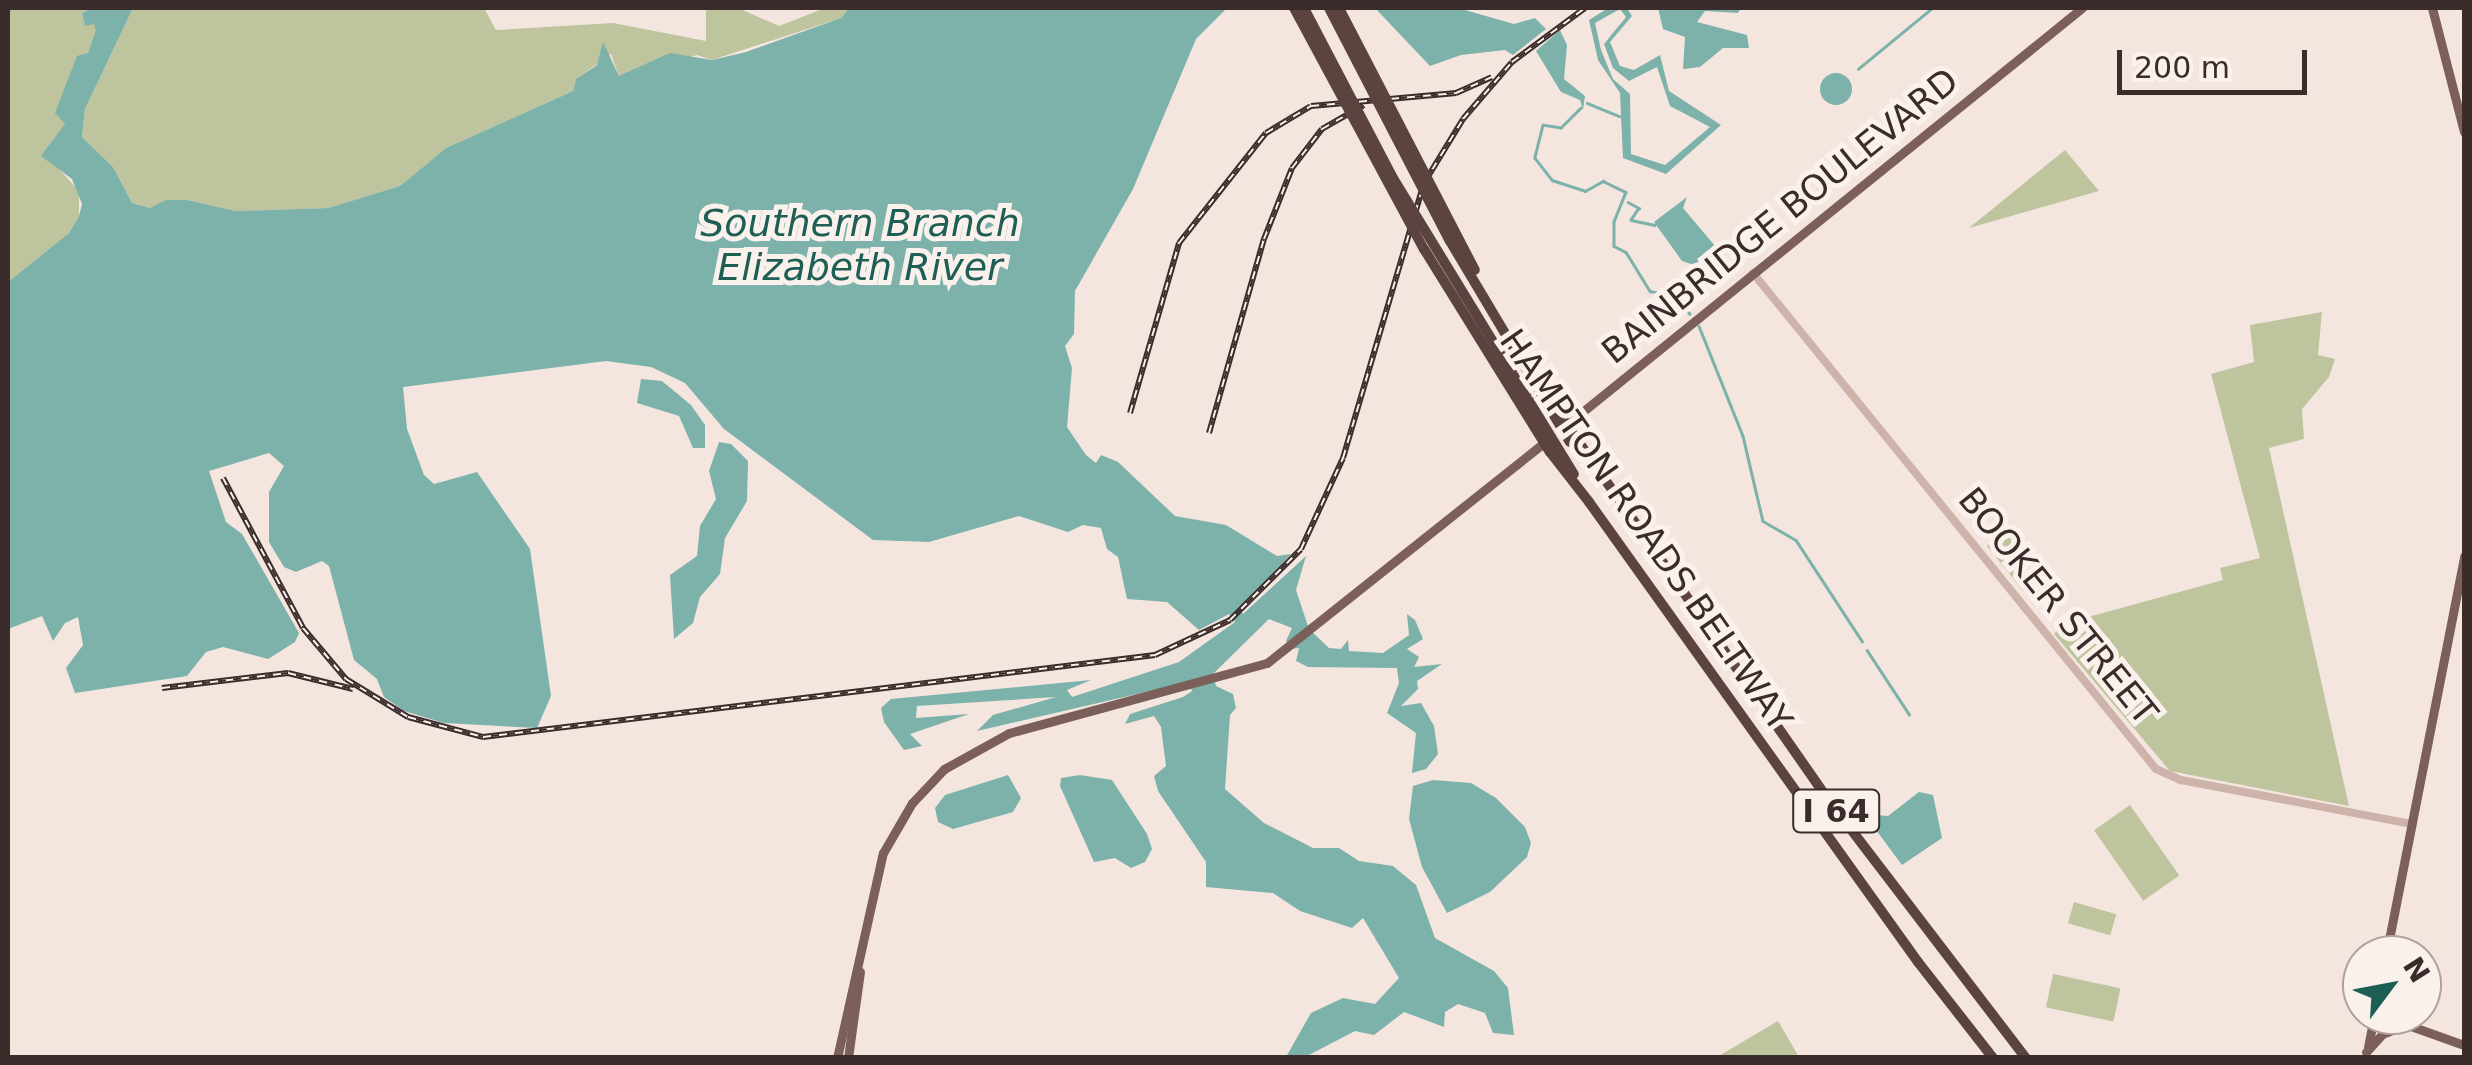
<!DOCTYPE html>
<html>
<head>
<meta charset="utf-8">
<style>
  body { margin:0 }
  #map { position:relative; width:2472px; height:1065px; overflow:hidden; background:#f4e6df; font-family:"DejaVu Sans",sans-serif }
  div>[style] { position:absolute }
  .green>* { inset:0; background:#bec49e; transform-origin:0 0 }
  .water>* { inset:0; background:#7cb2aa }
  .round { border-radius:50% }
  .stream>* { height:2.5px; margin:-1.25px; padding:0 1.25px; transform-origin:1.25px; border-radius:1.25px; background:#7cb2aa }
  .minor>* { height:8px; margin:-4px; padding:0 4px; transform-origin:4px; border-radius:4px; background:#cdb3aa }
  .major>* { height:9px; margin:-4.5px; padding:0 4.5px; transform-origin:4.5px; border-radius:4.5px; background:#7c5f5a }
  .highway>* { height:10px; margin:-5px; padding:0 5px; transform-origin:5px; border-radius:5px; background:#5b4340 }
  .rail>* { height:6px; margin-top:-3px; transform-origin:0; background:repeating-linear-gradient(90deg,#fbf1ec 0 8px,#3a2c2a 0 16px); box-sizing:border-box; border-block:2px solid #3a2c2a }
  .highway-bridge>* { height:10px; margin:-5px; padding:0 5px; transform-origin:5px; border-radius:5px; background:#5b4340 }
  span { translate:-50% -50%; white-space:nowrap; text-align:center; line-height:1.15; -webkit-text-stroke:10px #fbf1ec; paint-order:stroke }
  .shield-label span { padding:2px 8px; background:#fbf1ec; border:2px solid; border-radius:8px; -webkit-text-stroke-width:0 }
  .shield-label { font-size:32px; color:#3a2c2a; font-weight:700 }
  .street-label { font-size:35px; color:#3a2c2a }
  .water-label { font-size:38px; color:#1d5e55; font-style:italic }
  .frame { position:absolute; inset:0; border:10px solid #3a2c2a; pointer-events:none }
  .north { position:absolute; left:2342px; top:935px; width:100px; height:100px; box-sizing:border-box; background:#fbf1ec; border:2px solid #aea29e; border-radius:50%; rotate:58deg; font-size:28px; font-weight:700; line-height:40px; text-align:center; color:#3a2c2a }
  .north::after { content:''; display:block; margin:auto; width:35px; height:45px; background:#1d5e55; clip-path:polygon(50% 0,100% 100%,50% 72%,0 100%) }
  .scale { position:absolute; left:2117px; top:50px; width:190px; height:45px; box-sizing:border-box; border:5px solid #3a2c2a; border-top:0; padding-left:12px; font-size:30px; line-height:35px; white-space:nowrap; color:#3a2c2a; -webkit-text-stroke:8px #fbf1ec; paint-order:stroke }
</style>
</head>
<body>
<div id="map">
  <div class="green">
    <i style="clip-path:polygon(8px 8px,91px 8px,82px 13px,85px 25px,94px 23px,97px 30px,88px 53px,77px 57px,58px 107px,65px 124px,59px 169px,79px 191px,79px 216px,69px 233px,8px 282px)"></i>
    <i style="clip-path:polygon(133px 8px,484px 8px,496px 30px,613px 23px,706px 41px,706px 8px,738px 8px,779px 26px,825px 8px,849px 8px,841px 18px,712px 60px,697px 55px,619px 76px,611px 54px,576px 79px,573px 91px,446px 148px,400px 186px,328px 208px,236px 211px,187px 200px,150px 208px,132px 203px,113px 167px,82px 137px,85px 109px)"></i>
    <i style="clip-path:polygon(2065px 150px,2099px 191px,1969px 228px)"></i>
    <i style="clip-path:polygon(2322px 312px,2318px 355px,2335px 359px,2329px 377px,2302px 409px,2304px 439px,2269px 448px,2349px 806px,2170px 771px,2054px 634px,2063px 624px,2223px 580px,2220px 568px,2260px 558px,2211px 374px,2254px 362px,2250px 325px)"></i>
    <i style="clip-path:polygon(2008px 528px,2024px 592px,1987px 546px)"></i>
    <i style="left:2130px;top:805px;width:86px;height:44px;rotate:55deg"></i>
    <i style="left:2074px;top:902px;width:44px;height:22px;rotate:16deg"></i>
    <i style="left:2053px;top:974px;width:69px;height:34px;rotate:12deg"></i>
    <i style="clip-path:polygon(1778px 1021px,1799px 1057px,1717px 1057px)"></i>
  </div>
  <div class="water">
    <i style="clip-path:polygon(91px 8px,133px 8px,85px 109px,82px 137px,113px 167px,132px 203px,150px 208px,166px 200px,187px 200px,236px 211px,328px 208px,400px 186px,446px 148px,573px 91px,576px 79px,597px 65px,603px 42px,619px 76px,670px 53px,712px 60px,746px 52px,841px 18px,849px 8px,1227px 8px,1196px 39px,1133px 189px,1075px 291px,1074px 334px,1065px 346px,1072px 368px,1067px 427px,1086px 455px,1096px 463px,1101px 455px,1118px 462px,1175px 516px,1226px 525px,1277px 556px,1291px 554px,1239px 608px,1243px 614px,1306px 556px,1296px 590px,1309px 629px,1329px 648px,1341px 649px,1348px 640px,1349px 651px,1383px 653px,1409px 635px,1407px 614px,1415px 620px,1423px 639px,1407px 649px,1419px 657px,1414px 667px,1442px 664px,1417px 681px,1418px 689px,1401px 706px,1421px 703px,1434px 726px,1438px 754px,1426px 769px,1412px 773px,1416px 733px,1387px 713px,1399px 683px,1397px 668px,1308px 667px,1296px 661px,1299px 648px,1291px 649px,1286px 641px,1292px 628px,1269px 619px,1213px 674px,1216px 686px,1233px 694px,1236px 708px,1230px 715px,1225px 789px,1264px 823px,1313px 848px,1339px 848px,1359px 861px,1393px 866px,1416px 885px,1435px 938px,1494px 971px,1508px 988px,1514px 1035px,1493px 1033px,1485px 1013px,1458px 1004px,1445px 1012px,1444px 1027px,1404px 1012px,1374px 1035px,1355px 1031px,1305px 1057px,1286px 1057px,1311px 1013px,1343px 998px,1375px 1004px,1399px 978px,1363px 918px,1352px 928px,1300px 911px,1273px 893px,1206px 887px,1206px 862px,1158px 791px,1154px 776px,1166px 766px,1161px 727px,1154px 716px,1125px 724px,1130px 714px,1183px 697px,1192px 691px,1189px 682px,977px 731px,993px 715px,1056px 697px,917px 706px,916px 718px,969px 714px,910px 734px,922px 746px,904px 750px,884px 722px,881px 708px,891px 699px,1091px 680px,1067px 690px,1072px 697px,1179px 662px,1235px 622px,1229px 614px,1199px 630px,1167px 602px,1127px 599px,1118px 557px,1107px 549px,1101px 528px,1083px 525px,1068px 532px,1019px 516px,929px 542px,873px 540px,724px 429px,685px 383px,651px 367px,606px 361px,403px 387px,407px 429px,424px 475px,434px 484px,477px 472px,530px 549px,551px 696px,537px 728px,444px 723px,404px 711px,384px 697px,377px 679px,354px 660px,329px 566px,322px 561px,296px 572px,284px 567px,269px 542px,269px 492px,284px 466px,269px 453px,209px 471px,226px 522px,242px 534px,299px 633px,295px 642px,268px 659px,223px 647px,206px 652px,187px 676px,75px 693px,66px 668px,83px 645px,78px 617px,65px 623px,53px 641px,42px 616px,8px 629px,8px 282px,69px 233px,79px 216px,82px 204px,72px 179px,41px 156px,65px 124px,55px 113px,77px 56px,88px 53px,96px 30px,94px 24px,85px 26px,82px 13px)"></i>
    <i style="clip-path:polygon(1375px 8px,1458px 8px,1514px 24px,1535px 18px,1546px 29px,1513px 55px,1505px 50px,1461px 55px,1430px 66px)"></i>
    <i style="clip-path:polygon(evenodd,1608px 8px,1627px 8px,1632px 16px,1610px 42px,1620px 66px,1634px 70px,1660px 55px,1669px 91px,1721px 125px,1666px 174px,1623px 158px,1620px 93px,1598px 60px,1589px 20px,1608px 8px,1620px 9px,1626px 17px,1604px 44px,1613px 68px,1629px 81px,1657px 67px,1670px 106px,1710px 127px,1665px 165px,1631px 154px,1630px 94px,1613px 79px,1601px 50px,1595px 23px,1620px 9px)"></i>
    <i style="clip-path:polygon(1658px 8px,1741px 8px,1738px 13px,1705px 11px,1697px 22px,1747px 35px,1749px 48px,1723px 48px,1700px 67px,1683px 69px,1685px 37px,1663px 29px)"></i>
    <i style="clip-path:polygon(1560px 30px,1567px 45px,1564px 79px,1585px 96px,1583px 110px,1580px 100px,1561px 92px,1536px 51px)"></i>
    <i class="round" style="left:1820px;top:73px;width:32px;height:32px"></i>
    <i style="clip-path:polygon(1687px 197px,1683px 208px,1715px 246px,1694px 265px,1682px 261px,1654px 222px)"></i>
    <i style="clip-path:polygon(641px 379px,662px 381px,691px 405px,705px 425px,705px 448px,693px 448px,679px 416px,637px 403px)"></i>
    <i style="clip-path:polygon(719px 442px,731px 444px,748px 461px,747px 501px,725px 538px,720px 574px,700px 597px,693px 623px,674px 639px,670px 575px,697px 556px,700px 526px,716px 499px,709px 471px)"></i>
    <i style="clip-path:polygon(1008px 775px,1021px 798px,1013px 812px,953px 829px,938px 822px,935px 808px,945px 795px)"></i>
    <i style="clip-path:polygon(1080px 775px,1112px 780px,1147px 834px,1152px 849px,1145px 862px,1131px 868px,1115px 858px,1094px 862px,1060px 786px,1061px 778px)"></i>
    <i style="clip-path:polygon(1433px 780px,1471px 783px,1496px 798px,1525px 827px,1531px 843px,1527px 857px,1490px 892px,1447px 913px,1422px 867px,1409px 819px,1413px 786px)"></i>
    <i style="clip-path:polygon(1919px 792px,1933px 795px,1942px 838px,1902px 865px,1864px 814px,1888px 816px)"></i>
  </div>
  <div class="stream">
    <i style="left:1858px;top:69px;width:96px;rotate:-39.5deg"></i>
    <i style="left:1587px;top:103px;width:35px;rotate:22deg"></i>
    <i style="left:1581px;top:108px;width:28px;rotate:135deg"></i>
    <i style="left:1561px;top:128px;width:18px;rotate:-171deg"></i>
    <i style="left:1543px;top:125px;width:34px;rotate:104deg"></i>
    <i style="left:1535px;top:158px;width:28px;rotate:52deg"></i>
    <i style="left:1552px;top:180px;width:35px;rotate:18deg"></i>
    <i style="left:1585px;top:191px;width:21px;rotate:-29deg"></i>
    <i style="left:1603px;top:181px;width:25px;rotate:26deg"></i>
    <i style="left:1626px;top:192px;width:31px;rotate:112deg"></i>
    <i style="left:1614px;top:221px;width:25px;rotate:90deg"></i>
    <i style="left:1614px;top:246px;width:13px;rotate:27deg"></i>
    <i style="left:1626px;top:252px;width:46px;rotate:58.4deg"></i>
    <i style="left:1650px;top:291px;width:25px;rotate:11deg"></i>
    <i style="left:1675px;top:296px;width:23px;rotate:50deg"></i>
    <i style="left:1628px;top:202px;width:13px;rotate:29deg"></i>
    <i style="left:1639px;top:208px;width:14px;rotate:124deg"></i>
    <i style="left:1631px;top:220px;width:24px;rotate:12deg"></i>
    <i style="left:1699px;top:326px;width:118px;rotate:68.2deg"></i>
    <i style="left:1743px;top:436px;width:87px;rotate:76.8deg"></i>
    <i style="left:1763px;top:521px;width:38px;rotate:30deg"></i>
    <i style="left:1796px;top:540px;width:121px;rotate:56.8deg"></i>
    <i style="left:1867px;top:650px;width:77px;rotate:56.7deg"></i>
  </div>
  <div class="minor">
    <i style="left:1753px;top:273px;width:639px;rotate:50.91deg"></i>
    <i style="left:2156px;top:769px;width:27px;rotate:24deg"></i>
    <i style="left:2181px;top:780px;width:234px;rotate:10.8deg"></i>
  </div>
  <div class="major">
    <i style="left:2432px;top:8px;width:128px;rotate:75.5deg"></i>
    <i style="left:1565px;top:426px;width:665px;rotate:-38.96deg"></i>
    <i style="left:2386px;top:955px;width:407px;rotate:-78.9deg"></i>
    <i style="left:2380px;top:1015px;width:89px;rotate:19.7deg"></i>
    <i style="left:2368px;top:1047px;width:33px;rotate:-79deg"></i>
    <i style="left:2366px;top:1052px;width:24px;rotate:-48deg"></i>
    <i style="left:2382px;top:1034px;width:22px;rotate:-21deg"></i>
    <i style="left:837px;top:1058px;width:210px;rotate:-77.4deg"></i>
    <i style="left:883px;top:853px;width:58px;rotate:-59.9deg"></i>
    <i style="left:912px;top:803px;width:47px;rotate:-46.7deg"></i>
    <i style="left:944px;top:769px;width:74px;rotate:-29deg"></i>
    <i style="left:1009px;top:733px;width:267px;rotate:-15.2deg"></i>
    <i style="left:1267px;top:663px;width:360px;rotate:-38.5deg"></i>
    <i style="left:848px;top:1058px;width:87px;rotate:-82.1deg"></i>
  </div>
  <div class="highway">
    <i style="left:1576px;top:438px;width:439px;rotate:55.1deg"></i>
    <i style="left:1827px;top:798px;width:327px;rotate:52.6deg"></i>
    <i style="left:1589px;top:502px;width:566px;rotate:54.43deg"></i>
    <i style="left:1918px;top:962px;width:122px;rotate:52deg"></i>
  </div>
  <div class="rail">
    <i style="left:1130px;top:413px;width:177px;rotate:-73.9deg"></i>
    <i style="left:1179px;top:243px;width:140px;rotate:-51.7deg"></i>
    <i style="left:1266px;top:133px;width:52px;rotate:-31deg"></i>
    <i style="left:1311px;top:106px;width:146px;rotate:-5.1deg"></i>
    <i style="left:1456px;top:93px;width:39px;rotate:-24deg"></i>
    <i style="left:1209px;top:433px;width:202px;rotate:-74.2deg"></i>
    <i style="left:1264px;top:239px;width:76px;rotate:-68.5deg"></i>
    <i style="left:1292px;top:168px;width:49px;rotate:-52.4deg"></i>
    <i style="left:1322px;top:129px;width:48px;rotate:-29.7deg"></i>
    <i style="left:223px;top:478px;width:170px;rotate:61.9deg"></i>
    <i style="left:303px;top:628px;width:67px;rotate:49.9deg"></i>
    <i style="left:346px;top:679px;width:73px;rotate:31.5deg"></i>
    <i style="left:408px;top:717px;width:78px;rotate:14.9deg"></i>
    <i style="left:483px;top:737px;width:677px;rotate:-6.96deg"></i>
    <i style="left:1155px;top:655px;width:83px;rotate:-25deg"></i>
    <i style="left:1230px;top:620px;width:100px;rotate:-45deg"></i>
    <i style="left:1301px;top:549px;width:100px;rotate:-65.2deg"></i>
    <i style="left:1343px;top:458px;width:287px;rotate:-73.6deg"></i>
    <i style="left:1424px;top:183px;width:75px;rotate:-58.6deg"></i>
    <i style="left:1463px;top:119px;width:75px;rotate:-49.3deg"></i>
    <i style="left:1512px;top:62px;width:91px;rotate:-36.5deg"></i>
    <i style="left:162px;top:688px;width:127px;rotate:-6.8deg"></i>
    <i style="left:288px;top:673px;width:67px;rotate:13.8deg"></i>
  </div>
  <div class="highway-bridge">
    <i style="left:1294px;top:8px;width:274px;rotate:61.7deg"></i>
    <i style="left:1424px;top:249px;width:239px;rotate:58.2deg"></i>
    <i style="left:1550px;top:452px;width:63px;rotate:52deg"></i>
    <i style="left:1304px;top:8px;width:192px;rotate:62.4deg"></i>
    <i style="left:1393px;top:178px;width:347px;rotate:58.6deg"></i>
    <i style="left:1329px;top:8px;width:263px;rotate:62.6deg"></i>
    <i style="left:1450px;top:241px;width:234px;rotate:59.2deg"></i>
    <i style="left:1339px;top:8px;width:295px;rotate:62.6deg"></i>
    <i style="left:1563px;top:418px;width:24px;rotate:57deg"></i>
  </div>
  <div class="shield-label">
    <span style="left:1836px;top:811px">I 64</span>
  </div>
  <div class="street-label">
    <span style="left:1780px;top:216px;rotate:-39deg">BAINBRIDGE BOULEVARD</span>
    <span style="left:1646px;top:530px;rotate:55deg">HAMPTON ROADS BELTWAY</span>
    <span style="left:2058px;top:606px;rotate:51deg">BOOKER STREET</span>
  </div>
  <div class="water-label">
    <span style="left:860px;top:246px">Southern Branch<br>Elizabeth River</span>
  </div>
  <div class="frame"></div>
  <div class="north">N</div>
  <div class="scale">200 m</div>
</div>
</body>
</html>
